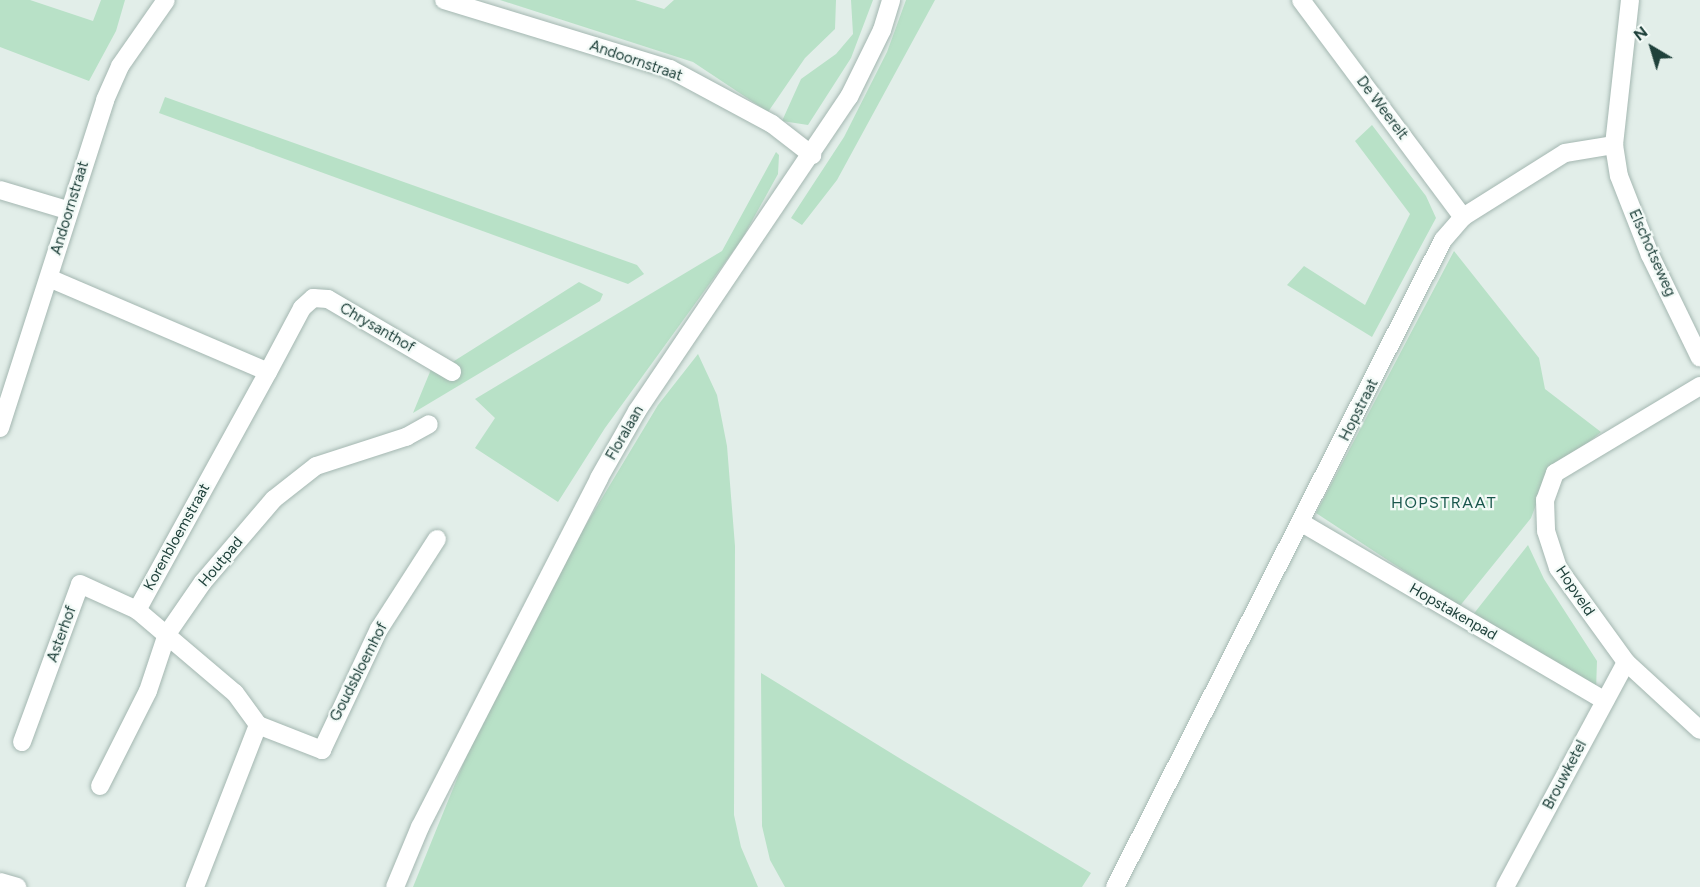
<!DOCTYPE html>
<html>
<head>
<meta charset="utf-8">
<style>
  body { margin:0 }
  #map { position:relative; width:1700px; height:887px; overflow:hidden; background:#e2eee9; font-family:Figtree,sans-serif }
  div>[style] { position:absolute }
  .green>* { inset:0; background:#b8e1c7 }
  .roads { filter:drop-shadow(0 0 2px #a4b7b1) drop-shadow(0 0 2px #a4b7b1) }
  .street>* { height:18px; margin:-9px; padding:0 9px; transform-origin:9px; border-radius:9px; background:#fff }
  span { translate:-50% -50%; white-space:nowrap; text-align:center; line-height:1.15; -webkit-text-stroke:4.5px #f3faf7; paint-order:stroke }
  .street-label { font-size:15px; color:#1f413b }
  .neighbourhood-label { font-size:16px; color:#19564c; letter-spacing:1.5px }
  .north { position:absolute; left:1622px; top:18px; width:60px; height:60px; -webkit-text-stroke:4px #f3faf7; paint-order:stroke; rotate:322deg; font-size:16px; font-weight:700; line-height:24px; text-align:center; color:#1f413b }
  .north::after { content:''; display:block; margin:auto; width:21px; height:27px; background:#1f413b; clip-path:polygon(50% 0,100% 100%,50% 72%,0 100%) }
</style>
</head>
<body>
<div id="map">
  <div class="green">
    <i style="clip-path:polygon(0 0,30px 0,93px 21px,101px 0,125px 0,116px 31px,89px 81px,0 47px)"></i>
    <i style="clip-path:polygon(500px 0,635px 0,664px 9px,674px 0,836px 0,835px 29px,805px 58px,768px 112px,693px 62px)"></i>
    <i style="clip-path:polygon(851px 0,873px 0,851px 58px,808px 125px,782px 121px,801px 79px,836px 54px,853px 34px)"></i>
    <i style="clip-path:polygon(906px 0,935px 0,837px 180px,802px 225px,791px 218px,844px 137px,887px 52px)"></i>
    <i style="clip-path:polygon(165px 97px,637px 265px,644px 274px,628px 284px,159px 113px)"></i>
    <i style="clip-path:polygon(1372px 125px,1426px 196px,1436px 218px,1372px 337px,1287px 285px,1304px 266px,1365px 305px,1410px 214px,1355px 141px)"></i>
    <i style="clip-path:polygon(776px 152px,779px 155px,778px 174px,742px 239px,605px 428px,558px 502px,475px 448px,495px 418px,475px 399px,722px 251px)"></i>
    <i style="clip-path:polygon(1454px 251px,1539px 358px,1545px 389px,1601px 432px,1562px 464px,1540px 494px,1531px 518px,1459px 607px,1316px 513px)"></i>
    <i style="clip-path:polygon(579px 282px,603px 294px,600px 301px,413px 413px,432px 367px,443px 368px)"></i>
    <i style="clip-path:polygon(698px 354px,717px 395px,727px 446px,735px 546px,734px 815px,741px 847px,758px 887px,413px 887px,474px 737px,572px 548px,658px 405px)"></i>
    <i style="clip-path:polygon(1528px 545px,1544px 579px,1597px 661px,1596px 690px,1468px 621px)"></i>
    <i style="clip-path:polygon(761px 673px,904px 761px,1091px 873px,1082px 887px,785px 887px,770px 860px,762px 826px)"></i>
  </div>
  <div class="roads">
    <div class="street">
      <i style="left:444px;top:0;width:236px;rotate:17deg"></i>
      <i style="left:670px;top:69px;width:116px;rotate:28.3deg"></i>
      <i style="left:772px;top:124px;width:51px;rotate:37.8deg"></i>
      <i style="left:1301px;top:0;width:271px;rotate:53.3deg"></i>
      <i style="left:1630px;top:0;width:146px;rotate:96.3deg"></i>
      <i style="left:1614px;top:145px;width:31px;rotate:81deg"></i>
      <i style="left:1619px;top:176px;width:85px;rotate:68.6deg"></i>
      <i style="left:1650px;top:255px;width:114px;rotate:64.1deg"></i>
      <i style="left:0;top:190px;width:70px;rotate:16.6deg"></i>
      <i style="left:49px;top:278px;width:238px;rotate:23.2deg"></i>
      <i style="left:268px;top:372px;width:272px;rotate:118.8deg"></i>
      <i style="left:137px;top:610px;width:128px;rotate:40.3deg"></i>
      <i style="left:235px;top:693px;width:39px;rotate:54deg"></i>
      <i style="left:258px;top:725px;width:174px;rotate:111.3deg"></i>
      <i style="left:268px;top:372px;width:72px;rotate:-62deg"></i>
      <i style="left:302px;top:308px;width:15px;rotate:-42deg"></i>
      <i style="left:313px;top:298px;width:15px;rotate:4deg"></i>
      <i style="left:328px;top:299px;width:144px;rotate:30.5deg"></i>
      <i style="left:1700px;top:386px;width:169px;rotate:149deg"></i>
      <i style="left:1555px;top:473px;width:29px;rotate:110deg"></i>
      <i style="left:1545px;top:500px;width:31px;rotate:88deg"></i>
      <i style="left:1546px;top:531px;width:39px;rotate:72deg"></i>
      <i style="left:1558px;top:568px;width:116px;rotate:54.1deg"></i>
      <i style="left:1626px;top:662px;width:100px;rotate:42.6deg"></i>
      <i style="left:0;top:428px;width:344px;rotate:-72.2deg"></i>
      <i style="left:105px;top:100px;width:37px;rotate:-66deg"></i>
      <i style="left:120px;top:66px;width:80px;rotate:-55.1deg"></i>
      <i style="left:1302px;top:523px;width:351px;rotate:30.4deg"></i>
      <i style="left:258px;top:725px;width:69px;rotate:21.3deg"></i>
      <i style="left:322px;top:750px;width:134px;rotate:-64.8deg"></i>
      <i style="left:379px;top:629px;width:107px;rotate:-57.2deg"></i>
      <i style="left:22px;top:742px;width:168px;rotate:-69.8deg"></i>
      <i style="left:80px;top:584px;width:63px;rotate:24.5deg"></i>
      <i style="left:100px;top:786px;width:106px;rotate:-63.2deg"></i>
      <i style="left:148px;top:691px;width:60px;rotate:-71.6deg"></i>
      <i style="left:167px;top:634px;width:63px;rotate:-55.3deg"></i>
      <i style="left:203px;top:582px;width:109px;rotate:-49.5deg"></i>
      <i style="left:274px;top:499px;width:53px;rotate:-38.2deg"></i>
      <i style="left:316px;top:466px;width:95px;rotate:-17.9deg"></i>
      <i style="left:406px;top:437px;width:26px;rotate:-29deg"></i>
      <i style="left:0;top:882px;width:18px;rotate:16deg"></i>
      <i style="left:395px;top:887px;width:65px;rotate:-67.4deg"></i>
      <i style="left:420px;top:827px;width:392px;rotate:-62.8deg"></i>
      <i style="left:599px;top:478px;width:77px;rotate:-60.4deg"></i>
      <i style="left:637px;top:411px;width:379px;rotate:-56deg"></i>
      <i style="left:849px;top:97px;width:75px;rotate:-63.8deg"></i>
      <i style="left:882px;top:30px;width:31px;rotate:-73deg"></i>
      <i style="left:1115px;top:887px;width:725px;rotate:-63.12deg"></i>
      <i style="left:1443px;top:240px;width:30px;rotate:-49deg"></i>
      <i style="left:1463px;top:217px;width:120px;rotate:-32.1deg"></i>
      <i style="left:1565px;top:153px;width:50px;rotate:-9.3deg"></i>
      <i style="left:1505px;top:887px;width:255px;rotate:-61.7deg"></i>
    </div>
  </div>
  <div class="street-label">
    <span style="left:636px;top:61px;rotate:19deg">Andoornstraat</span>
    <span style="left:1382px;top:108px;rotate:53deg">De Weerelt</span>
    <span style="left:70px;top:208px;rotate:-73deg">Andoornstraat</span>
    <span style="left:1652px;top:253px;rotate:66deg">Elschotseweg</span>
    <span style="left:377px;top:328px;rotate:30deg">Chrysanthof</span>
    <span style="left:1359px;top:410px;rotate:-63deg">Hopstraat</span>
    <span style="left:625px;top:433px;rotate:-60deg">Floralaan</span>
    <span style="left:177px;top:537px;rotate:-61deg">Korenbloemstraat</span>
    <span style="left:221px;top:562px;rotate:-50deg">Houtpad</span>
    <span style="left:1575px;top:591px;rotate:56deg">Hopveld</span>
    <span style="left:1453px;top:612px;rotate:30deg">Hopstakenpad</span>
    <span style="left:62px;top:634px;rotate:-70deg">Asterhof</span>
    <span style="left:359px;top:672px;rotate:-63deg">Goudsbloemhof</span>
    <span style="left:1565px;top:775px;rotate:-62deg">Brouwketel</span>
  </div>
  <div class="neighbourhood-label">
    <span style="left:1444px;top:503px">HOPSTRAAT</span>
  </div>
  <div class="north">N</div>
</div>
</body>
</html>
